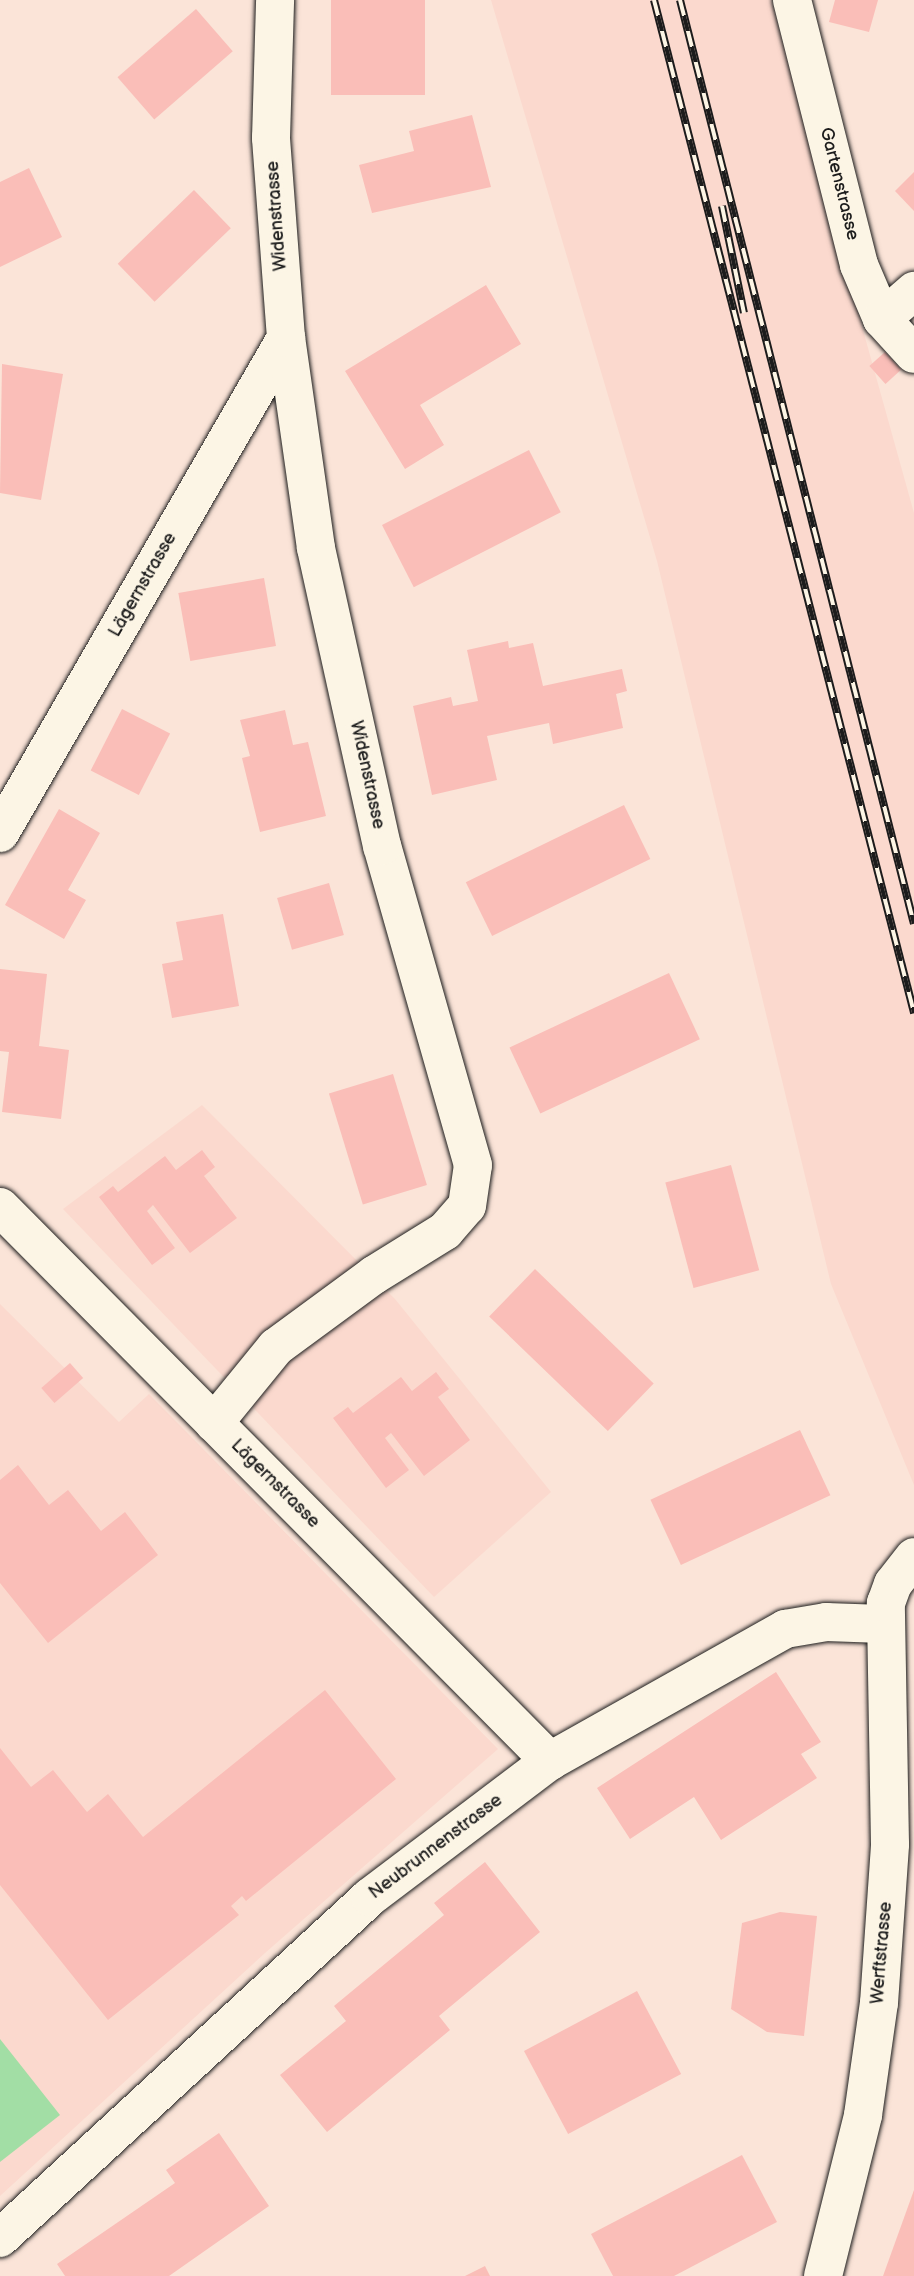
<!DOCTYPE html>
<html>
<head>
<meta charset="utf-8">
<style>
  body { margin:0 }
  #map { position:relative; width:914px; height:2276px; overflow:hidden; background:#fbe4d8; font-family:"Balsamiq Sans",sans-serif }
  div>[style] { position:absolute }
  .built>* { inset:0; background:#fbd9ce }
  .green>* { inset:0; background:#a2dea5 }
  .building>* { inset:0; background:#fabeb8; transform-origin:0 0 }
  .roads { filter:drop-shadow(0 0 2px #1c1c1c) drop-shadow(0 0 2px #1c1c1c) }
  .street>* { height:38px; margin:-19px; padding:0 19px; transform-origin:19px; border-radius:19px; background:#fcf5e5 }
  .secondary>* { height:38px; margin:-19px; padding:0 19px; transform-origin:19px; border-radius:19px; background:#fcf5e5 }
  .rail>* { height:8px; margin-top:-4px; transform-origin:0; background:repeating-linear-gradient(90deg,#fcf5e5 0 16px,#1c1c1c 0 32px); box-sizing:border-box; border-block:2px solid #1c1c1c }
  span { translate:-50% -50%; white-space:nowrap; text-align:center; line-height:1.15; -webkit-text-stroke:7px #fcf5e5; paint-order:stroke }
  .street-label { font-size:18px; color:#1c1c1c }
</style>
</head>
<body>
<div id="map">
  <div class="built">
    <i style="clip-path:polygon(491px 0,771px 0,914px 513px,914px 1485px,831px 1284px,657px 561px)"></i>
    <i style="clip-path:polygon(202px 1105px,395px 1299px,551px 1492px,434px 1597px,63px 1209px)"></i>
    <i style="clip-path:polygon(0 1304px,119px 1422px,149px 1394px,498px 1749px,265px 1953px,0 2196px)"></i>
  </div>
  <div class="green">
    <i style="clip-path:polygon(0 2039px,60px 2115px,0 2162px)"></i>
  </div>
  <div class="building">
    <i style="left:331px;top:0;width:94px;height:95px"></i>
    <i style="clip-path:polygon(835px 0,878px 0,869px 32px,829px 22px)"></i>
    <i style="left:196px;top:9px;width:56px;height:104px;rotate:49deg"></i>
    <i style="clip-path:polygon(472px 115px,491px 187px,372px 213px,359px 165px,414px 151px,409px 131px)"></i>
    <i style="clip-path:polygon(29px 168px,62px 237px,0 267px,0 182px)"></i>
    <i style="clip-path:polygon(914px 172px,914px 211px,895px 191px)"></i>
    <i style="left:194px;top:190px;width:53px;height:106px;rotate:46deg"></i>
    <i style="clip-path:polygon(486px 285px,521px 344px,420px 405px,444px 445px,405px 469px,345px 371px)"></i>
    <i style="left:885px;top:352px;width:24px;height:21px;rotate:48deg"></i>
    <i style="clip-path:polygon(2px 364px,63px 374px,41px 500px,0 493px)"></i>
    <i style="left:529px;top:450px;width:70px;height:165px;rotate:63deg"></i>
    <i style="left:264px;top:578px;width:69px;height:87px;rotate:80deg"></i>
    <i style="clip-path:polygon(508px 641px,509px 648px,533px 643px,543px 686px,622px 669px,627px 691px,616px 694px,623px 728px,553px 744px,549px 723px,487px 736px,497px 780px,432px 795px,413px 706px,451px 697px,453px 706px,478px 701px,467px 650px)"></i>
    <i style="left:122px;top:709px;width:54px;height:69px;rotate:27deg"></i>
    <i style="clip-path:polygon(285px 710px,293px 745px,308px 742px,326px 816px,260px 832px,242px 758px,250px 756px,240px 720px)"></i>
    <i style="left:624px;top:805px;width:60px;height:176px;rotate:64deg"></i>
    <i style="clip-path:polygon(59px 809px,100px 833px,68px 890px,86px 900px,64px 939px,5px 905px)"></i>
    <i style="left:329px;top:883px;width:54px;height:54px;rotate:74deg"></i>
    <i style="clip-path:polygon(223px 914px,239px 1006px,172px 1018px,162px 964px,183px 960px,176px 922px)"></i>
    <i style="clip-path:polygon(0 969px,47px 974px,39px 1046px,69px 1050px,61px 1119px,2px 1112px,9px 1052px,0 1051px)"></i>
    <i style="left:669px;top:973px;width:73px;height:176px;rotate:65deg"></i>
    <i style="left:393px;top:1074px;width:116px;height:67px;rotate:73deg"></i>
    <i style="clip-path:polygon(202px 1150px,215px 1167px,204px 1176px,237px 1218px,190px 1253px,153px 1205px,147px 1211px,175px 1248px,152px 1265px,99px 1197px,113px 1186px,118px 1192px,165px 1156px,176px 1170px)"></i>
    <i style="left:731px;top:1165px;width:109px;height:68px;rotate:75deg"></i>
    <i style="left:535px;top:1269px;width:165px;height:66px;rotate:44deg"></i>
    <i style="left:70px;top:1363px;width:20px;height:38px;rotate:49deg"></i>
    <i style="clip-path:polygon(436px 1372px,449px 1389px,438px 1397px,470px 1440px,424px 1476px,391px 1433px,385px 1438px,409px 1470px,386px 1488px,333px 1418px,348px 1407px,353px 1413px,401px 1377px,412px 1391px)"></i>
    <i style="left:800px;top:1430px;width:72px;height:165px;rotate:65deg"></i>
    <i style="clip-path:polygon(18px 1465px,49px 1505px,68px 1490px,101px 1531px,125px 1512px,158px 1555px,48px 1643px,0 1583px,0 1480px)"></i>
    <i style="clip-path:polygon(776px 1672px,821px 1742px,801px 1754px,817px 1778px,721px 1840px,694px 1797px,630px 1839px,597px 1788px)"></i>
    <i style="clip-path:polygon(325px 1690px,396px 1779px,246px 1901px,242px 1896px,231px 1906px,239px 1915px,108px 2020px,0 1885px,0 1748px,31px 1787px,53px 1770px,87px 1812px,108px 1794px,143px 1837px)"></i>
    <i style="clip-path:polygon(485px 1862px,540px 1932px,439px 2016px,450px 2030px,327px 2132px,280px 2075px,346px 2021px,334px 2006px,444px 1915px,434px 1903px)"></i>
    <i style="clip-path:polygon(780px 1912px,817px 1916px,804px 2036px,767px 2032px,731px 2009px,742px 1923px)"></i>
    <i style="left:637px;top:1991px;width:94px;height:128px;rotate:62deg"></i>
    <i style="clip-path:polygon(219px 2133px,269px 2206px,169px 2276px,65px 2276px,57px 2264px,175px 2183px,166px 2170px)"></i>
    <i style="clip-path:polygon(742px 2155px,777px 2222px,674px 2276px,613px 2276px,591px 2234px)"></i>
    <i style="clip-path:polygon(914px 2190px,914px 2276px,883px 2276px)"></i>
    <i style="clip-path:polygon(485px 2266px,490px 2276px,465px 2276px)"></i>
  </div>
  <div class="roads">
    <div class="street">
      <i style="left:792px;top:0;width:273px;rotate:75.8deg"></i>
      <i style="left:859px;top:265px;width:59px;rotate:66.9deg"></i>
      <i style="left:882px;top:319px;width:47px;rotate:47.6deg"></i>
      <i style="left:882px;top:319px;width:43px;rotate:-41.2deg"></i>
      <i style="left:0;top:833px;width:572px;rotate:-59.98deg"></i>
      <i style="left:0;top:1207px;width:781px;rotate:45.21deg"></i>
      <i style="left:214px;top:1423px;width:98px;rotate:-50.8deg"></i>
      <i style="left:276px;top:1347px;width:122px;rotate:-36.3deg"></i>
      <i style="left:374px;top:1275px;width:84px;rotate:-31.8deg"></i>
      <i style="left:445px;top:1231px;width:33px;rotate:-49deg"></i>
      <i style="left:467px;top:1206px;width:41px;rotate:-81.7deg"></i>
      <i style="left:473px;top:1165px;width:332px;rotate:-105.9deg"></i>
      <i style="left:382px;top:846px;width:305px;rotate:-102.5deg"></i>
      <i style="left:316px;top:548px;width:212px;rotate:-98.1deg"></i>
      <i style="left:286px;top:338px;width:201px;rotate:-94.3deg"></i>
      <i style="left:271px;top:138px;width:138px;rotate:-88.3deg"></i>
      <i style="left:0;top:2238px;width:503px;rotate:-42.66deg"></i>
      <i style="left:370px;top:1897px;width:226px;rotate:-37.1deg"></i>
      <i style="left:550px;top:1761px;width:270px;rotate:-29.3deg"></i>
      <i style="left:785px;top:1629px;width:42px;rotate:-9.7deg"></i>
      <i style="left:826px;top:1622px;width:57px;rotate:2deg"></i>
    </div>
    <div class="secondary">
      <i style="left:823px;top:2276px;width:166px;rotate:-76deg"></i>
      <i style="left:863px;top:2115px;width:113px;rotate:-81.9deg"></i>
      <i style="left:879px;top:2003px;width:159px;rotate:-86deg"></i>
      <i style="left:890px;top:1844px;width:241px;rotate:-91deg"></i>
      <i style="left:886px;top:1603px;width:20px;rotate:-70deg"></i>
      <i style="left:893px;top:1584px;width:34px;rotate:-52deg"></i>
    </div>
  </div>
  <div class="rail">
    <i style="left:654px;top:0;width:1046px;rotate:75.6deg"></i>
    <i style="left:680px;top:0;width:953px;rotate:75.79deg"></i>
    <i style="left:722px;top:206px;width:109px;rotate:78.4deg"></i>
  </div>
  <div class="street-label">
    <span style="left:839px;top:184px;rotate:76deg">Gartenstrasse</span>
    <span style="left:277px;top:216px;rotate:-94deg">Widenstrasse</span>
    <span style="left:143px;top:585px;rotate:-60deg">Lägernstrasse</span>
    <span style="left:367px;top:775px;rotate:78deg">Widenstrasse</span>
    <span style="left:275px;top:1484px;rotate:45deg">Lägernstrasse</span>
    <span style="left:436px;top:1847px;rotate:-37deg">Neubrunnenstrasse</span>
    <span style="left:882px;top:1953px;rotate:-85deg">Werftstrasse</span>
  </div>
</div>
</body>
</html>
